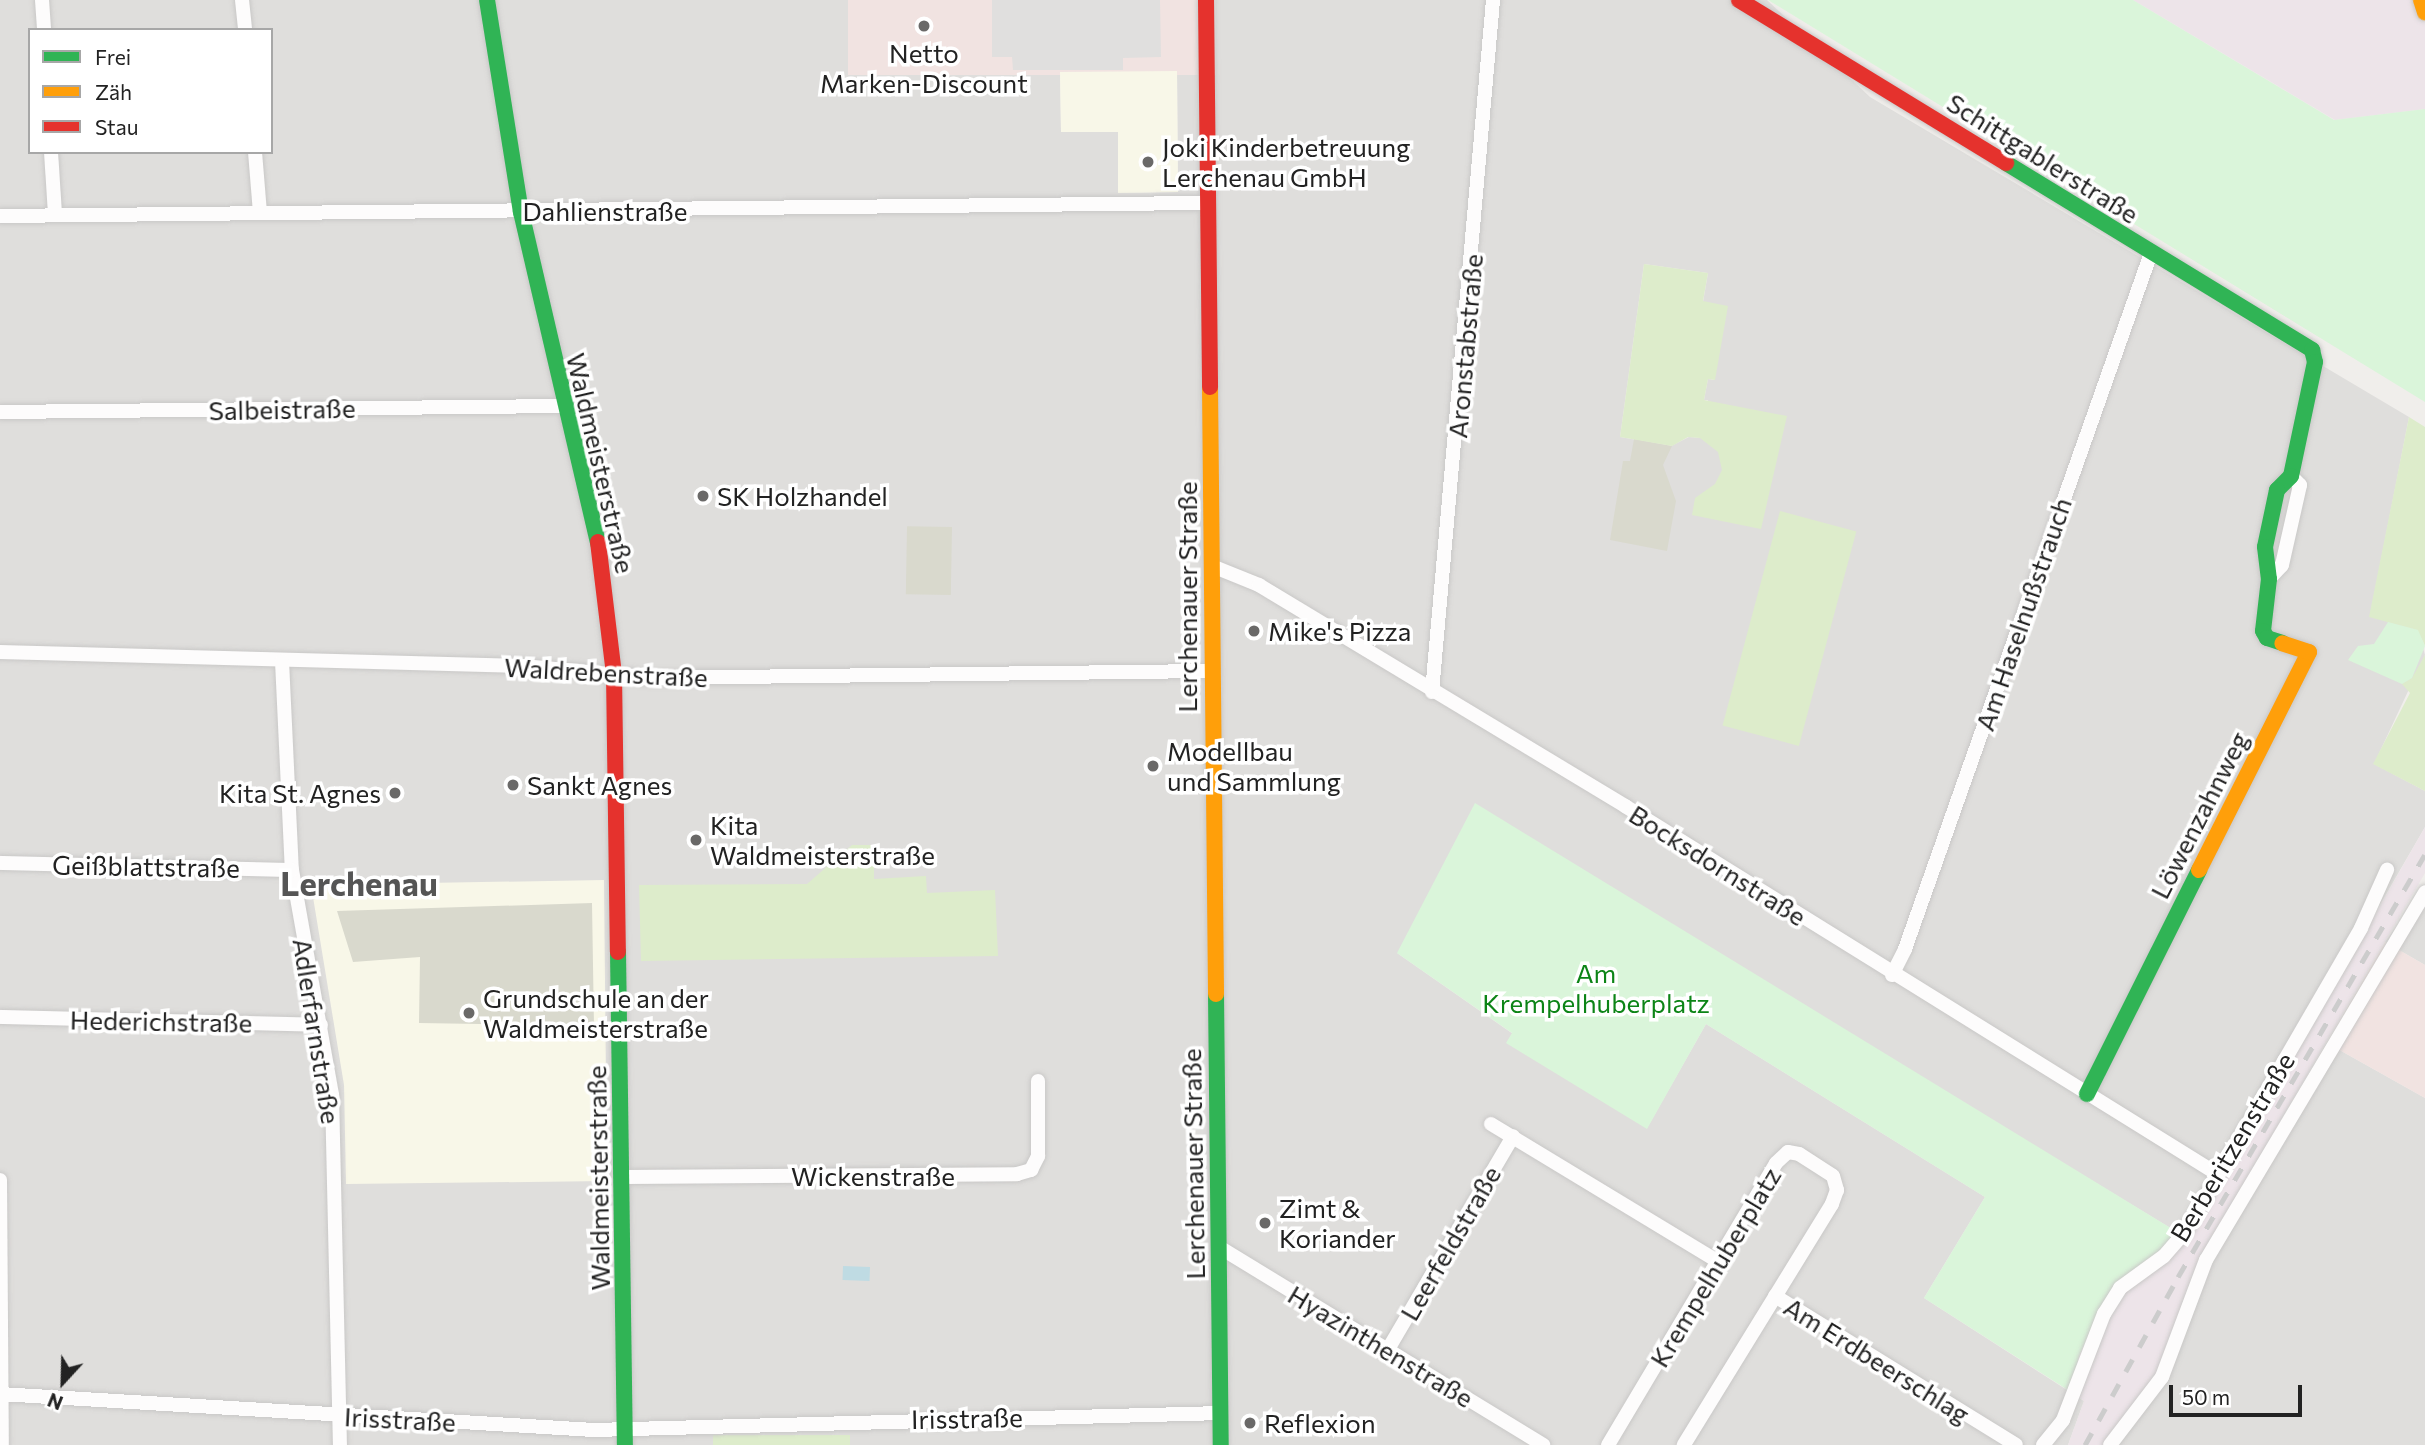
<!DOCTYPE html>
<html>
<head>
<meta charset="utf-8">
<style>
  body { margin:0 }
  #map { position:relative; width:2425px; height:1445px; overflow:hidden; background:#f0eeeb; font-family:Commissioner,sans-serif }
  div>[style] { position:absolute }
  .residential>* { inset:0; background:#dfdedc }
  .commercial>* { inset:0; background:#f1e3e1; transform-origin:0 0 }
  .industrial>* { inset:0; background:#ede4e9 }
  .education>* { inset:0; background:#f8f7e8 }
  .construction>* { inset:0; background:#d9d9cd; transform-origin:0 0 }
  .grass>* { inset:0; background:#ddeccb; transform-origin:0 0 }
  .park>* { inset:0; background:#daf5da }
  .parking>* { inset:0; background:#e0dfde }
  .water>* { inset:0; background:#bfdbe3; transform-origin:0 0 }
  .roads { filter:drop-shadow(0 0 2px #c9c8c7) drop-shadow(0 0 2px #c9c8c7) }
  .street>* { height:14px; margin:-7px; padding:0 7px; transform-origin:7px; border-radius:7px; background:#fdfcfc }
  .fast>* { height:16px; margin:-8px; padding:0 8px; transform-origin:8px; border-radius:8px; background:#30b455 }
  .slow>* { height:16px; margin:-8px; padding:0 8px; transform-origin:8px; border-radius:8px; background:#ff9f0a }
  .jam>* { height:16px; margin:-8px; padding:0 8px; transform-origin:8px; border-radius:8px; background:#e5322d }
  .rail>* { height:5px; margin-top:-2.5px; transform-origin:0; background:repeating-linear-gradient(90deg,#ccc 0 14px,transparent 0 28px) }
  .dots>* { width:19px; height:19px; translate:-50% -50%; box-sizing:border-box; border:4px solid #fff; border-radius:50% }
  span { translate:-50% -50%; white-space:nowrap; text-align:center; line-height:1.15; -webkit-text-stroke:7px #fff; paint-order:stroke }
  .poi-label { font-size:26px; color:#222 }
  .left { translate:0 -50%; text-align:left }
  .right { translate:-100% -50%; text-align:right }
  .street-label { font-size:26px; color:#222 }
  .park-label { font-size:26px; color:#0c8416 }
  .district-label { font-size:33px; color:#555; font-weight:700 }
  .legend { position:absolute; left:28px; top:28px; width:245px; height:126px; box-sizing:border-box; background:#fff; border:2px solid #a7a7a7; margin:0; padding:9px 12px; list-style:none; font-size:21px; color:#222 }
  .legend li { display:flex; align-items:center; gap:14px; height:35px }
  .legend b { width:35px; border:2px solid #a7a7a7 }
  .north { position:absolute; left:28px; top:1347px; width:70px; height:70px; -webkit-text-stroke:5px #fff; paint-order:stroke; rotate:202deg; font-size:19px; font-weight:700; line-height:28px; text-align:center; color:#222 }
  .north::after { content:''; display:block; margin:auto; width:24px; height:32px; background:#222; clip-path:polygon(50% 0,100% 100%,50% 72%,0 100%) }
  .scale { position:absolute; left:2169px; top:1385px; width:133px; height:32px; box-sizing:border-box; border:4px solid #222; border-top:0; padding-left:9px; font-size:21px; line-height:24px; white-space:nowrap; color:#222; -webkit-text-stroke:5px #fff; paint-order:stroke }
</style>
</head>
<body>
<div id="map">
  <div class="residential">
    <i style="clip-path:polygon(evenodd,0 0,848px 0,849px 75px,1060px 72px,1061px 132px,1118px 131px,1119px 193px,1178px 192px,1177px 71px,1215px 70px,1216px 0,1767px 0,1870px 97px,2409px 417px,2370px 616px,2418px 630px,2425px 655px,2374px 764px,2425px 791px,2425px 827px,2187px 1238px,1876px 1050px,1397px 953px,1513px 1034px,1507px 1043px,1647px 1128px,1706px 1024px,1985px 1197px,1924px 1298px,2084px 1401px,2068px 1445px,0 1445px,0 0,30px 30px,271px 30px,271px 152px,30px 152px,30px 30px,0 0,1644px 264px,1708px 273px,1703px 302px,1715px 380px,1708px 379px,1704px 400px,1708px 400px,1700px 438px,1689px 437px,1671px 446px,1620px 437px,1644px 264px)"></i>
    <i style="clip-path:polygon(2425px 888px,2425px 965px,2385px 942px)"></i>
    <i style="clip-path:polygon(2327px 1043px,2425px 1098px,2425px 1445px,2103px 1445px,2202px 1255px)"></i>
  </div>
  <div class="commercial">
    <i style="left:848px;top:0;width:368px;height:75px"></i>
    <i style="clip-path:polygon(2385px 942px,2425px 965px,2425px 1098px,2327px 1043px)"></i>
  </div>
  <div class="industrial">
    <i style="clip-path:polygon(2133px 0,2425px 0,2425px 109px,2335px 120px)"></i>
    <i style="clip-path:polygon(2425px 827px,2425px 873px,2202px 1255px,2159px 1376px,2103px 1445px,2068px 1445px,2084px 1401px,2071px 1392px,2074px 1373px,2093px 1324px,2122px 1289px,2173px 1255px,2308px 1032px)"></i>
  </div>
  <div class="education">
    <i style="clip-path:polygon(1177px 71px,1178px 192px,1118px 193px,1118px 132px,1061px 132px,1060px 72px)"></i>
    <i style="clip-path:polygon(604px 880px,607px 1181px,346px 1184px,344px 1085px,311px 885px)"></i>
  </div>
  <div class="construction">
    <i style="clip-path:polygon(1634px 439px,1672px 446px,1663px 465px,1676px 501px,1667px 551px,1610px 540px,1623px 461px,1630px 461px)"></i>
    <i style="left:952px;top:527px;width:68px;height:45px;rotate:91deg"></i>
    <i style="clip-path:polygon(592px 903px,594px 1026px,419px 1023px,420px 957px,353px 962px,337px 911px)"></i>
  </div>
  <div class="grass">
    <i style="clip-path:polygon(1644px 264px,1708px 273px,1703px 301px,1728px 306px,1715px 380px,1708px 379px,1704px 400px,1787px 416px,1761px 529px,1692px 515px,1695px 498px,1715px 484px,1722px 470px,1718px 452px,1700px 438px,1688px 437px,1672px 446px,1620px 437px)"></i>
    <i style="clip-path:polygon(2409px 417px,2425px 427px,2425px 646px,2417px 630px,2369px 617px)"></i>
    <i style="left:1780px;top:511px;width:79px;height:222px;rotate:15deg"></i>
    <i style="clip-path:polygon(2425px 655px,2425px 791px,2373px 764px,2410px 693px,2402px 684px,2412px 678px)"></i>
    <i style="clip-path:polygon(852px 845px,874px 845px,874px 879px,926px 876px,927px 893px,995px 890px,998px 956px,641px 961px,639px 885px,807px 884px)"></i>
    <i style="left:713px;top:1435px;width:137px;height:10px"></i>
  </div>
  <div class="park">
    <i style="clip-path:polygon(1768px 0,2133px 0,2334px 120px,2425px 109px,2425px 402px)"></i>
    <i style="clip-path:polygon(2388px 622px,2418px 630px,2425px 646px,2412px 678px,2402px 684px,2348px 660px,2358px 646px,2374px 644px)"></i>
    <i style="clip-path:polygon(1475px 803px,2187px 1238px,2122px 1289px,2093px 1324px,2079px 1356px,2071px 1392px,1924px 1298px,1985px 1197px,1706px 1024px,1647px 1129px,1506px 1043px,1512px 1033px,1397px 953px)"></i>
  </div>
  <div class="parking">
    <i style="clip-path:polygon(992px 0,1160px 0,1161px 57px,1123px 58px,1123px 70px,1013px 70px,1012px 57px,992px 57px)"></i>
  </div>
  <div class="water">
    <i style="left:843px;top:1266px;width:27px;height:14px;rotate:2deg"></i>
  </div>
  <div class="roads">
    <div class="street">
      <i style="left:42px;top:0;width:30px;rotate:86deg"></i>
      <i style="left:242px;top:0;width:30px;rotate:84deg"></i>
      <i style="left:51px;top:152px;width:62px;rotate:86.3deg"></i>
      <i style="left:255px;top:152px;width:61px;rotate:85.3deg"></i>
      <i style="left:0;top:216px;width:1209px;rotate:-0.62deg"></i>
      <i style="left:0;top:412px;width:563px;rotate:-0.61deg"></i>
      <i style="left:1212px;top:566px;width:51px;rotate:22deg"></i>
      <i style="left:1259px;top:585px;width:428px;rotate:31.1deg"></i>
      <i style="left:1625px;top:806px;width:699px;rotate:31.85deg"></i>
      <i style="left:2269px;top:579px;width:19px;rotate:-47deg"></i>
      <i style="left:2282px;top:565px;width:82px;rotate:-77.3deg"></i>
      <i style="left:2300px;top:485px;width:13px;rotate:-135deg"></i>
      <i style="left:0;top:652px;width:523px;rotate:1.53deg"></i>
      <i style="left:523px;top:666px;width:130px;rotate:5.3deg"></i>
      <i style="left:652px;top:678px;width:560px;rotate:-0.72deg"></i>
      <i style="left:282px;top:661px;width:209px;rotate:87.3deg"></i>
      <i style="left:292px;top:870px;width:229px;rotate:79.9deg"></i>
      <i style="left:332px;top:1095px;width:350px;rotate:88.7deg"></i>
      <i style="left:1432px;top:692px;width:695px;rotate:-84.96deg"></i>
      <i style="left:0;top:863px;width:292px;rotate:1.4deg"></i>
      <i style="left:1892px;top:975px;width:29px;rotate:-63deg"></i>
      <i style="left:1905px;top:949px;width:738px;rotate:-70.53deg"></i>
      <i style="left:0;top:1017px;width:321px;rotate:1.4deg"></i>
      <i style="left:1491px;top:1124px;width:264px;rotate:31.2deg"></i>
      <i style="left:624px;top:1177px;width:393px;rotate:-0.4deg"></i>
      <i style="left:1017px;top:1174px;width:15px;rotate:-16deg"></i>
      <i style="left:1031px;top:1170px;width:16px;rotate:-63deg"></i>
      <i style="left:1038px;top:1156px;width:75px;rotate:-90deg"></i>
      <i style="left:0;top:1180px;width:265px;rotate:89.6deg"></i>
      <i style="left:1219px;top:1247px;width:380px;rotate:31.4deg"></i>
      <i style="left:1775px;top:1296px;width:283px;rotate:31.7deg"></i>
      <i style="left:1387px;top:1351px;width:249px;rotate:-59.6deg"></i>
      <i style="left:0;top:1394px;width:595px;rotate:3.47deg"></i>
      <i style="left:594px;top:1430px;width:627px;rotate:-1.55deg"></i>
      <i style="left:1608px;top:1445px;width:328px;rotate:-59.2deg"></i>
      <i style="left:1776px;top:1163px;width:16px;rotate:-43deg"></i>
      <i style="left:1788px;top:1152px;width:11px;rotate:10deg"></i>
      <i style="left:1799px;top:1154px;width:40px;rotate:32.9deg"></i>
      <i style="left:1833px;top:1176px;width:15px;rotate:74deg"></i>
      <i style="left:1837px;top:1190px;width:15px;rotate:110deg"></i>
      <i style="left:1832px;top:1204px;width:283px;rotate:121.6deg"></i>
      <i style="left:2043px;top:1445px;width:32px;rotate:-51deg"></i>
      <i style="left:2063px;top:1420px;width:114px;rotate:-68.9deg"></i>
      <i style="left:2104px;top:1314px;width:31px;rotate:-58deg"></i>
      <i style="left:2120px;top:1288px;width:54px;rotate:-36deg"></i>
      <i style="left:2164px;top:1256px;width:32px;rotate:-49deg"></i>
      <i style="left:2185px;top:1232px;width:351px;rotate:-59.9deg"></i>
      <i style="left:2361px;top:928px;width:64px;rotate:-65.9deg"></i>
      <i style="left:2110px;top:1445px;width:86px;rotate:-52.6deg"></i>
      <i style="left:2162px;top:1377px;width:125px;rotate:-69.4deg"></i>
      <i style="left:2206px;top:1260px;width:428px;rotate:-59.2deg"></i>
    </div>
    <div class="fast">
      <i style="left:487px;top:0;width:215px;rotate:80.9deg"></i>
      <i style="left:521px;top:212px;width:339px;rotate:76.9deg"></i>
      <i style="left:2006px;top:163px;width:359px;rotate:31.4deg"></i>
      <i style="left:2312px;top:350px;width:12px;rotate:76deg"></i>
      <i style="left:2315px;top:362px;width:116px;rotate:101.9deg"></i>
      <i style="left:2291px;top:476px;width:20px;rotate:135deg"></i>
      <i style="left:2277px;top:490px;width:58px;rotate:101.9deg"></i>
      <i style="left:2265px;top:547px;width:32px;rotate:83deg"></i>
      <i style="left:2269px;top:579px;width:52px;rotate:96.6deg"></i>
      <i style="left:2263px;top:631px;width:8px;rotate:60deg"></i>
      <i style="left:2267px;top:638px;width:16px;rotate:18deg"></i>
      <i style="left:618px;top:952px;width:493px;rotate:89.2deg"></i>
      <i style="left:1216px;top:994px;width:451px;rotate:89.4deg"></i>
      <i style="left:2087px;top:1094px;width:250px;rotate:-63.4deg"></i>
    </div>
    <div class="slow">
      <i style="left:2421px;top:0;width:13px;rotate:72deg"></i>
      <i style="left:1210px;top:387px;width:607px;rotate:89.43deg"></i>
      <i style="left:2199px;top:870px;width:244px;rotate:-63.2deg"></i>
      <i style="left:2309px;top:652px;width:28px;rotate:-162deg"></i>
    </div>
    <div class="jam">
      <i style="left:1206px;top:0;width:387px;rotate:89.4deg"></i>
      <i style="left:1739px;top:0;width:313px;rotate:31.4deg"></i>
      <i style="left:598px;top:542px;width:133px;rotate:83.1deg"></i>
      <i style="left:614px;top:674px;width:278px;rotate:89.2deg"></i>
    </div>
  </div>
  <div class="rail">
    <i style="left:2085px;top:1445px;width:192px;rotate:-61deg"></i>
    <i style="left:2178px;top:1277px;width:489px;rotate:-59.7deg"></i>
  </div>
  <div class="dots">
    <i style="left:924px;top:26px;background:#6a6968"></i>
    <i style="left:1148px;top:162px;background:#6a6968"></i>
    <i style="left:703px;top:496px;background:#6a6968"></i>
    <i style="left:1254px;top:631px;background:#6a6968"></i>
    <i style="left:1153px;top:766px;background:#6a6968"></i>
    <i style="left:513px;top:785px;background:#6a6968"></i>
    <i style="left:395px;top:793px;background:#6a6968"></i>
    <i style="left:696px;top:840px;background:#6a6968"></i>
    <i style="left:469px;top:1013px;background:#6a6968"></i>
    <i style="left:1265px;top:1223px;background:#6a6968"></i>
    <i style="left:1250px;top:1423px;background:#6a6968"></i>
  </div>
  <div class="poi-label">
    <span style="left:924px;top:68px">Netto<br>Marken-Discount</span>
    <span class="left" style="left:1162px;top:162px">Joki Kinderbetreuung<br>Lerchenau GmbH</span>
    <span class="left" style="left:717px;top:496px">SK Holzhandel</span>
    <span class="left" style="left:1268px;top:631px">Mike's Pizza</span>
    <span class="left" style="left:1167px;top:766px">Modellbau<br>und Sammlung</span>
    <span class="left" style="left:527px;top:785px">Sankt Agnes</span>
    <span class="right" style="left:381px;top:793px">Kita St. Agnes</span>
    <span class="left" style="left:710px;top:840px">Kita<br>Waldmeisterstraße</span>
    <span class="left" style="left:483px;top:1013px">Grundschule an der<br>Waldmeisterstraße</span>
    <span class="left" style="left:1279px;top:1223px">Zimt &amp;<br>Koriander</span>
    <span class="left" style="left:1264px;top:1423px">Reflexion</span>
  </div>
  <div class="street-label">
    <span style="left:2043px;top:158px;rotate:32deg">Schittgablerstraße</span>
    <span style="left:605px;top:211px">Dahlienstraße</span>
    <span style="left:1465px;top:346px;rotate:-85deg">Aronstabstraße</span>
    <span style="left:282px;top:409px;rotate:-1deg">Salbeistraße</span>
    <span style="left:601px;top:463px;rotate:77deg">Waldmeisterstraße</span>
    <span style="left:1187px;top:597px;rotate:-90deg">Lerchenauer Straße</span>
    <span style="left:2023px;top:614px;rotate:-71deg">Am Haselnußstrauch</span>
    <span style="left:606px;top:672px;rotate:3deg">Waldrebenstraße</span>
    <span style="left:2199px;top:815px;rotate:-63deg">Löwenzahnweg</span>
    <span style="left:1718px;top:865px;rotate:32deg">Bocksdornstraße</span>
    <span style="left:146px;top:866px;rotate:1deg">Geißblattstraße</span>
    <span style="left:161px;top:1021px;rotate:1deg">Hederichstraße</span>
    <span style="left:317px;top:1031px;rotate:81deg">Adlerfarnstraße</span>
    <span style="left:2232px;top:1147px;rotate:-59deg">Berberitzenstraße</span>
    <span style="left:1193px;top:1164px;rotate:-91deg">Lerchenauer Straße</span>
    <span style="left:873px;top:1176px">Wickenstraße</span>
    <span style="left:598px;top:1178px;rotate:-91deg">Waldmeisterstraße</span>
    <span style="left:1450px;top:1243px;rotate:-60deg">Leerfeldstraße</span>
    <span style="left:1715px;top:1267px;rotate:-59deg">Krempelhuberplatz</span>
    <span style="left:1381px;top:1346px;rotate:31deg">Hyazinthenstraße</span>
    <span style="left:1877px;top:1360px;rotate:32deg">Am Erdbeerschlag</span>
    <span style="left:967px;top:1418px;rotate:-1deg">Irisstraße</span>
    <span style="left:400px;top:1419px;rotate:3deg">Irisstraße</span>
  </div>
  <div class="park-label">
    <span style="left:1596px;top:988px">Am<br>Krempelhuberplatz</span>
  </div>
  <div class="district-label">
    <span style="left:359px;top:883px">Lerchenau</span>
  </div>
  <ul class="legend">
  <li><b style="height:9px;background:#30b455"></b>Frei</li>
  <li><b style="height:9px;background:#ff9f0a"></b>Zäh</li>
  <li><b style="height:9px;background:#e5322d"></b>Stau</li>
  </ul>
  <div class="north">N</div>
  <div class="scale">50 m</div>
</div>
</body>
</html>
